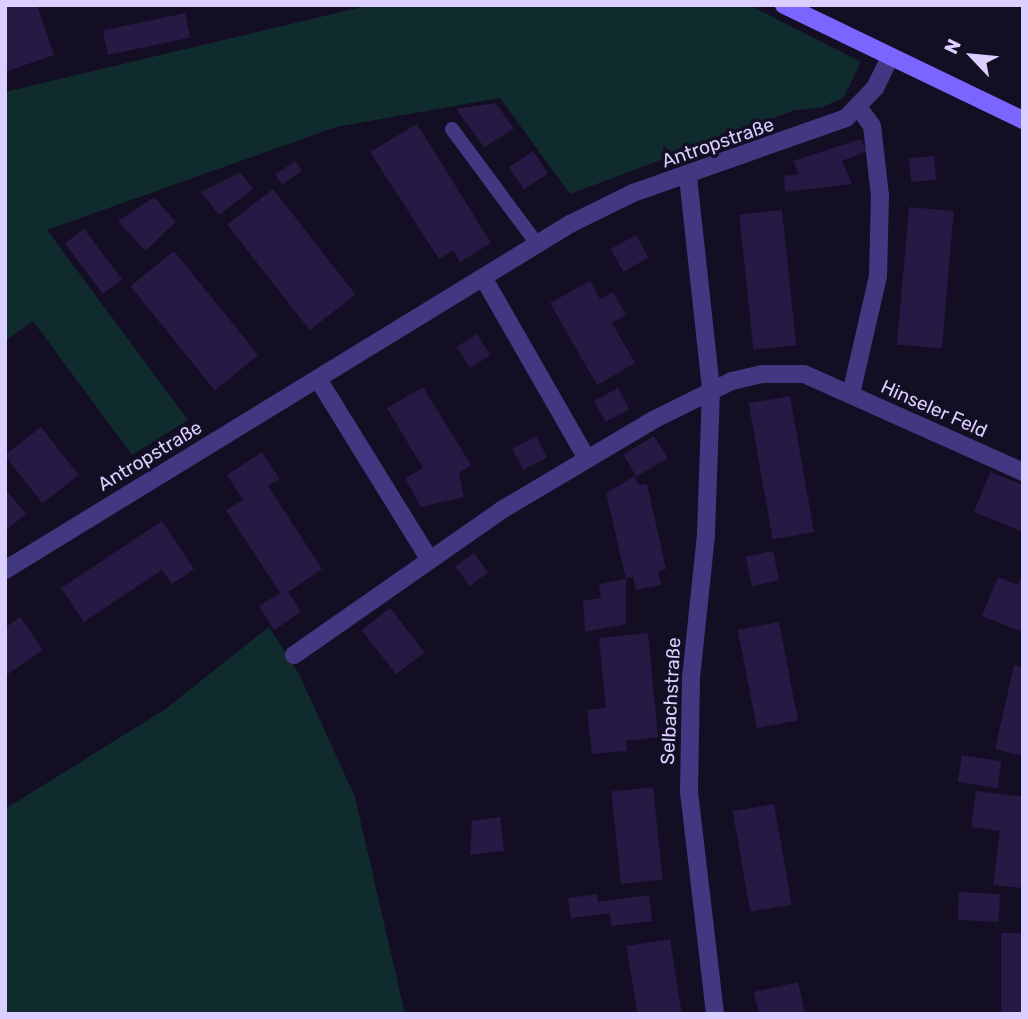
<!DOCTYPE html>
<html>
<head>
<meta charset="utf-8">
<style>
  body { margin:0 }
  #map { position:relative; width:1028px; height:1019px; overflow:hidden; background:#130e23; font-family:Rubik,sans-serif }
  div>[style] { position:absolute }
  .green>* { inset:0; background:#102b2d }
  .building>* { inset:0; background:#261944; transform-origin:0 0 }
  .lane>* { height:14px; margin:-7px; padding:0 7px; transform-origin:7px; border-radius:7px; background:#423882 }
  .street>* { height:18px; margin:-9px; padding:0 9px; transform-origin:9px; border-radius:9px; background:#423882 }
  .secondary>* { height:18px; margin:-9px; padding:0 9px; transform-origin:9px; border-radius:9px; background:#7a66ff }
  span { translate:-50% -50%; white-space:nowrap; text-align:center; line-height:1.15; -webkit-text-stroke:7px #130e23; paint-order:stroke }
  .street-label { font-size:19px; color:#dacfff }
  .frame { position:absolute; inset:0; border:7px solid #dacfff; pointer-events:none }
  .north { position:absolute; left:937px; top:21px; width:70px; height:70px; -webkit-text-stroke:5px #130e23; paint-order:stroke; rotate:296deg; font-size:19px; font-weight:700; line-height:28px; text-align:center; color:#dacfff }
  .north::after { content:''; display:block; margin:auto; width:24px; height:32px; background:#dacfff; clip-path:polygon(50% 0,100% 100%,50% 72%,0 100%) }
</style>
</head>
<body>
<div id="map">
  <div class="green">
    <i style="clip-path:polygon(370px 5px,749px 5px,861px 62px,844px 97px,823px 107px,792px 111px,570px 194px,500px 98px,336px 127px,47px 230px,188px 420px,132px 455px,33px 321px,5px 341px,5px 92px)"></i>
    <i style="clip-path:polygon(269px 627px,299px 674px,355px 797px,405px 1014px,5px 1014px,5px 809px,164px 710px)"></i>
  </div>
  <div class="building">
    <i style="clip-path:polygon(5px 5px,37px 5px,54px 55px,5px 72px)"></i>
    <i style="left:185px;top:13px;width:25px;height:84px;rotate:78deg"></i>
    <i style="clip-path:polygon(496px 103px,514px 129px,484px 147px,456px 109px)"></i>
    <i style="clip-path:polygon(417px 124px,491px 243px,460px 262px,453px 250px,439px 259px,370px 152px)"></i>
    <i style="clip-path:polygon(861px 139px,867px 151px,842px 161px,852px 184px,785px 192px,784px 176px,799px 174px,793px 161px)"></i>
    <i style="left:533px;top:151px;width:27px;height:29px;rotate:56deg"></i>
    <i style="left:934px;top:156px;width:24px;height:25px;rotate:85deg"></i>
    <i style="left:295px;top:161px;width:12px;height:24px;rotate:55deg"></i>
    <i style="clip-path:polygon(240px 172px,253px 189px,219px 215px,201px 192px)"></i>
    <i style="left:273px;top:189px;width:134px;height:58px;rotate:52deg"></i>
    <i style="clip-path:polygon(154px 197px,176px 222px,145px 251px,118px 221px)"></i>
    <i style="left:909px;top:207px;width:45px;height:138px;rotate:5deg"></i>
    <i style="left:782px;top:210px;width:136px;height:43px;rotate:84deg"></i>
    <i style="left:84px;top:229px;width:63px;height:24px;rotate:53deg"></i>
    <i style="left:636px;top:235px;width:26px;height:29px;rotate:61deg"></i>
    <i style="left:174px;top:251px;width:134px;height:56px;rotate:51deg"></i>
    <i style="clip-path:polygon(590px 281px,600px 299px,613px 292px,626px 315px,612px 323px,635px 363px,597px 385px,550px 303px)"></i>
    <i style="left:477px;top:334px;width:25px;height:24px;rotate:58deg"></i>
    <i style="clip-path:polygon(423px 387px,471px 465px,459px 473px,464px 497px,421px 507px,405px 478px,423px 468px,387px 408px)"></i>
    <i style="left:618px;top:388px;width:24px;height:27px;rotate:62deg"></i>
    <i style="left:790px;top:396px;width:138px;height:42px;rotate:80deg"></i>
    <i style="left:41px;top:427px;width:61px;height:46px;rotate:52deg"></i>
    <i style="left:536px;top:436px;width:24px;height:27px;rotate:62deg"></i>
    <i style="left:654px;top:436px;width:26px;height:36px;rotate:59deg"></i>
    <i style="clip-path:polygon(262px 452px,280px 479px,268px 486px,322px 569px,288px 592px,301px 612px,274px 630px,259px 606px,280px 593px,226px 510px,243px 500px,227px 475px)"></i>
    <i style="clip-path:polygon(990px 472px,1023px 485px,1023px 532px,974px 512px)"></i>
    <i style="clip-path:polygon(635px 476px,638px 485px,647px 484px,666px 569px,658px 571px,661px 585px,636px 590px,633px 577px,626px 579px,606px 493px)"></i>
    <i style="clip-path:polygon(5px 489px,26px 514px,5px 531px)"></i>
    <i style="clip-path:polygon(162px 521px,194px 569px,172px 584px,162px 570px,84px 622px,61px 588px)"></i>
    <i style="left:773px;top:551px;width:30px;height:28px;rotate:78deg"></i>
    <i style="left:474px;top:553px;width:24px;height:23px;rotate:54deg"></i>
    <i style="clip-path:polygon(1023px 573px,1023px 632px,982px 616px,998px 577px,1018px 585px)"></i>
    <i style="clip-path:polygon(626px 579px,626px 624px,585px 632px,583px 601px,601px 598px,599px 584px)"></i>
    <i style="left:390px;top:608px;width:56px;height:36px;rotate:52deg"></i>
    <i style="clip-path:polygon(20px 617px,43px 650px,5px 676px,5px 628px)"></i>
    <i style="left:779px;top:622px;width:100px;height:42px;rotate:79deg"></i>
    <i style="clip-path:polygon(648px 633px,658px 737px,626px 741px,627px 751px,592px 754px,587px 710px,606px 708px,599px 638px)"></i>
    <i style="clip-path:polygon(1014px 665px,1023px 667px,1023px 756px,995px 749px)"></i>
    <i style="left:962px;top:755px;width:40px;height:27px;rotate:9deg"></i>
    <i style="left:653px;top:787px;width:93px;height:42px;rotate:84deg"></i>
    <i style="clip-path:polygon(976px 791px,1023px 797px,1023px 888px,993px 885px,1000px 831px,971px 827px)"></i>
    <i style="left:774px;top:804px;width:102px;height:42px;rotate:80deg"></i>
    <i style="clip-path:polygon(500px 817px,504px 851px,470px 855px,472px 821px)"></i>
    <i style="left:959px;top:892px;width:41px;height:28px;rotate:3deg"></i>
    <i style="clip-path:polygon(597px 894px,598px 902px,649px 895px,652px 921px,611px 926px,610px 913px,571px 918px,568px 898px)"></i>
    <i style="left:1001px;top:933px;width:22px;height:81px"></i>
    <i style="left:670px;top:939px;width:76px;height:44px;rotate:81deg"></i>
    <i style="clip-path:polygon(798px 982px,805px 1014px,759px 1014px,754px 992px)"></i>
  </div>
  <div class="lane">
    <i style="left:452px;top:129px;width:143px;rotate:53.5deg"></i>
  </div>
  <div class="street">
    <i style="left:688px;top:177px;width:214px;rotate:83.8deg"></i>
    <i style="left:711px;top:390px;width:145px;rotate:92deg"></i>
    <i style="left:706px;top:535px;width:143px;rotate:96deg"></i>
    <i style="left:691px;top:677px;width:115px;rotate:91deg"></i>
    <i style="left:689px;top:792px;width:224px;rotate:83.3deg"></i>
    <i style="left:484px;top:279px;width:205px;rotate:60.2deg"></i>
    <i style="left:318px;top:379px;width:209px;rotate:58.3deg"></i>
    <i style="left:851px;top:394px;width:121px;rotate:-77.1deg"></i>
    <i style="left:878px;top:276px;width:80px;rotate:-88.6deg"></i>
    <i style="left:880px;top:196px;width:70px;rotate:-96.5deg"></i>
    <i style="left:872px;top:126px;width:24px;rotate:-126deg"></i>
    <i style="left:5px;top:570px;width:663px;rotate:-31.48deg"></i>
    <i style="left:570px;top:224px;width:70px;rotate:-26.2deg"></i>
    <i style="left:633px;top:193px;width:226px;rotate:-19.4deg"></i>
    <i style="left:846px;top:118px;width:42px;rotate:-46deg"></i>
    <i style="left:875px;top:88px;width:34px;rotate:-64deg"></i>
    <i style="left:294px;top:655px;width:257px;rotate:-34.9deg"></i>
    <i style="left:505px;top:508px;width:172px;rotate:-30.7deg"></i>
    <i style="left:653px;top:420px;width:88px;rotate:-26.3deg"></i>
    <i style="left:732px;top:381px;width:31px;rotate:-13deg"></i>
    <i style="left:762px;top:374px;width:42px"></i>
    <i style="left:804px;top:374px;width:240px;rotate:24.1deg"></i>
  </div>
  <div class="secondary">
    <i style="left:784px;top:5px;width:265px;rotate:25.7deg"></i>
  </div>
  <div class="street-label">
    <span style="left:718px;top:143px;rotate:-19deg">Antropstraße</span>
    <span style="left:934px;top:409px;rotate:24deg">Hinseler Feld</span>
    <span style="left:150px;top:456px;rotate:-31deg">Antropstraße</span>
    <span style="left:671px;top:701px;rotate:-87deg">Selbachstraße</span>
  </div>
  <div class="frame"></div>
  <div class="north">N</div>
</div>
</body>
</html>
